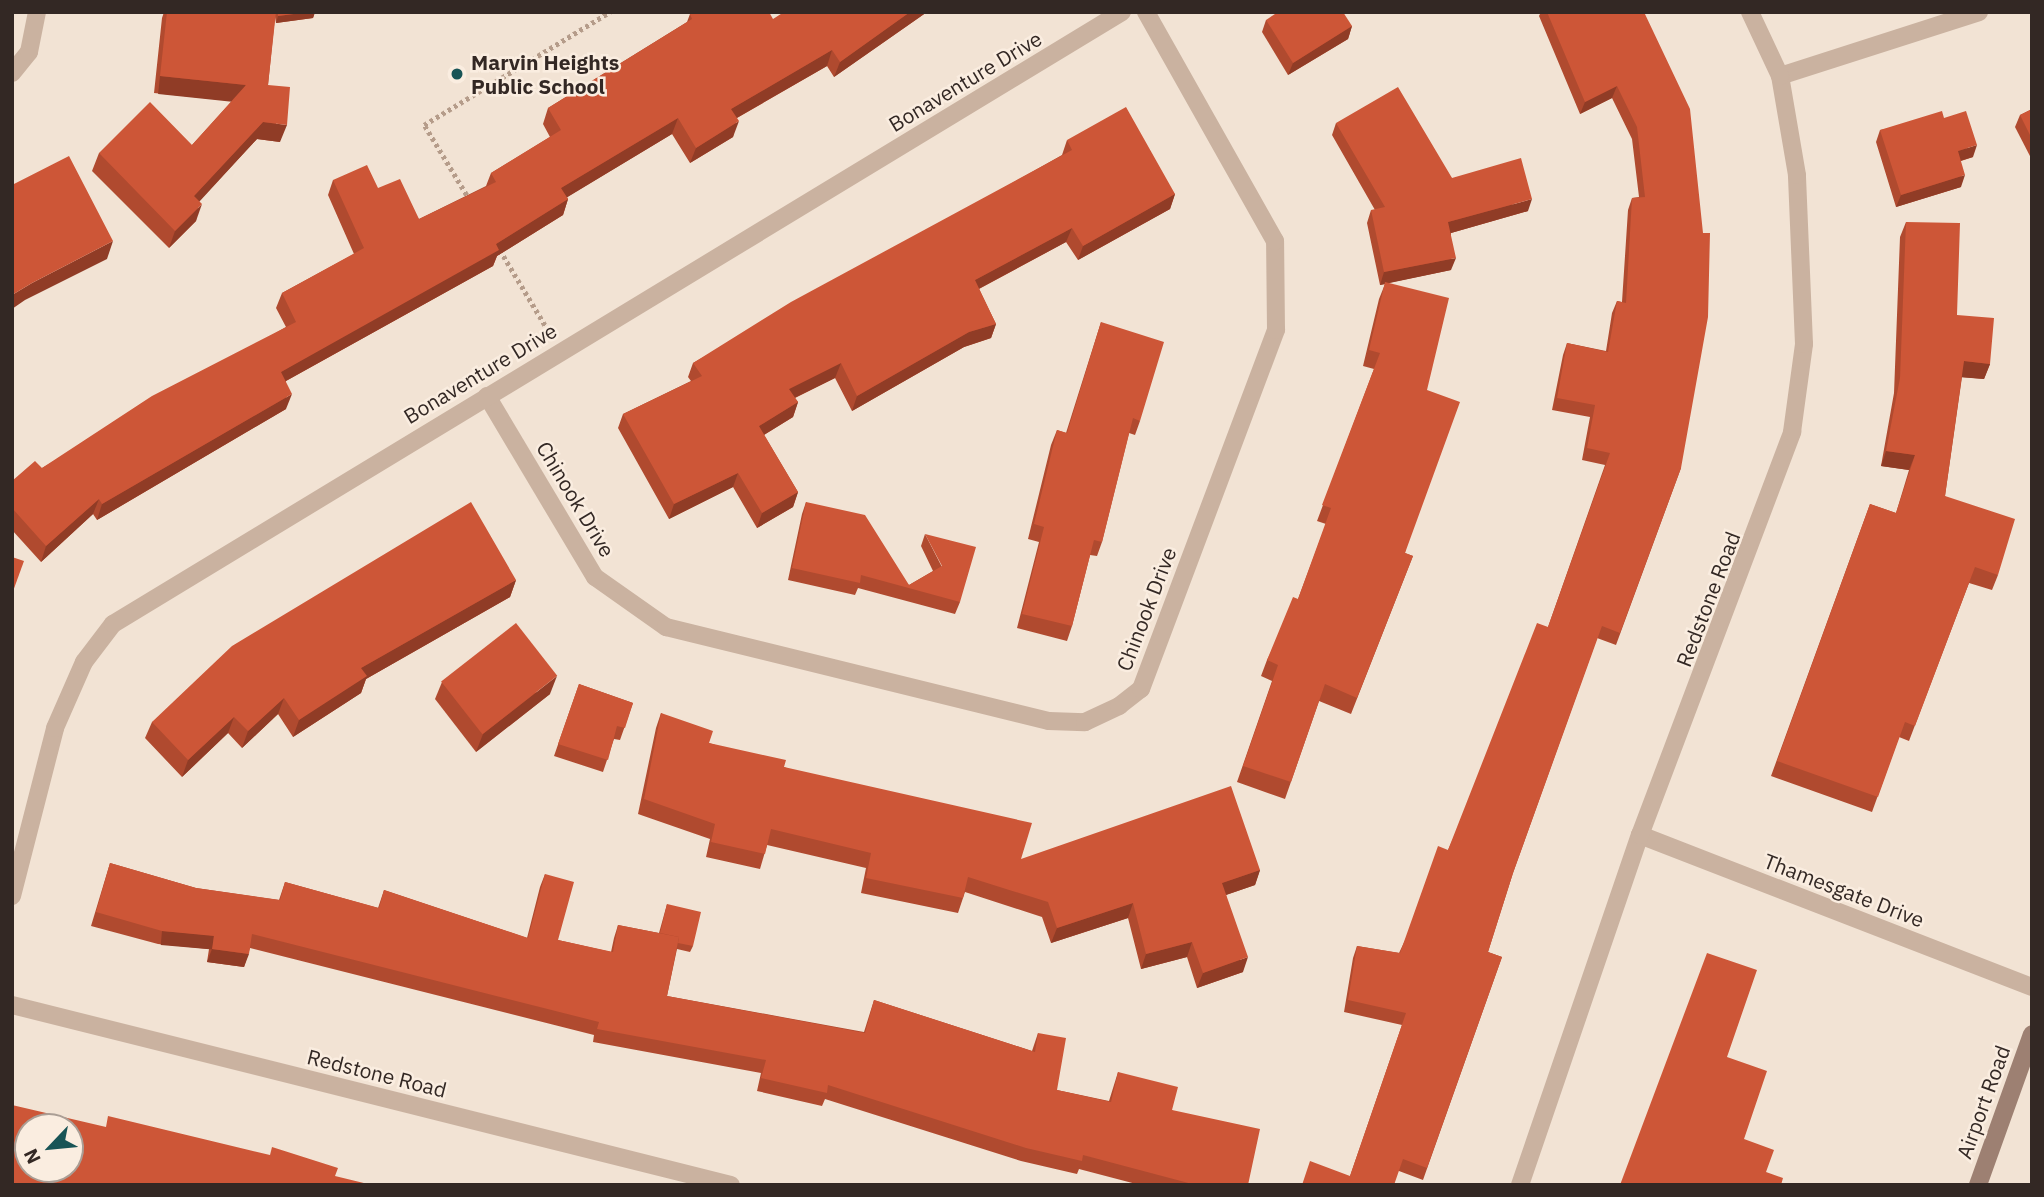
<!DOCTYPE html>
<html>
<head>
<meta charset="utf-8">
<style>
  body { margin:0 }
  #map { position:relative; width:2044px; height:1197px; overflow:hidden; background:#f2e3d4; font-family:"IBM Plex Sans",sans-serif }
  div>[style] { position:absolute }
  .path>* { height:4.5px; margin-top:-2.25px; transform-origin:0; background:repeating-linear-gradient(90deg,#b59c8a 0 3.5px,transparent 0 7px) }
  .minor>* { height:18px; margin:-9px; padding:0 9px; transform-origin:9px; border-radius:9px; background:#cab2a0 }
  .secondary>* { height:18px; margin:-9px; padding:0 9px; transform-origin:9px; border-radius:9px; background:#9d8072 }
  .wall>* { inset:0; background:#b04a2f }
  .shaded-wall>* { inset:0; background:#903c26; transform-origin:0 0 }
  .building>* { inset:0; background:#cd5637; transform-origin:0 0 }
  .dots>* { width:19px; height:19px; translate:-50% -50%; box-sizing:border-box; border:4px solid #faede0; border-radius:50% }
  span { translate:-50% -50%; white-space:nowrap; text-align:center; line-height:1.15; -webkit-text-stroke:5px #faede0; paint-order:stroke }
  .poi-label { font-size:21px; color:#332824; font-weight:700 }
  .left { translate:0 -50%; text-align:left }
  .street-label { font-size:21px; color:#332824 }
  .frame { position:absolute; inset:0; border:14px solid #332824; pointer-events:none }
  .north { position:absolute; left:14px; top:1113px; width:70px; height:70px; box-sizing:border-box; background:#faede0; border:2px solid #aa9e95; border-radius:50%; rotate:244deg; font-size:19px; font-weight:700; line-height:28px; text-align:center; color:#332824 }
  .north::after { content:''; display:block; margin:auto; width:24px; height:32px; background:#185456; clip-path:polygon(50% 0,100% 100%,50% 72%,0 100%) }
</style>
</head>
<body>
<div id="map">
  <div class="path">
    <i style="left:470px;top:201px;width:89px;rotate:-121.2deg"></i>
    <i style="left:424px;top:125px;width:218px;rotate:-31.3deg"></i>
    <i style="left:500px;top:250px;width:93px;rotate:59deg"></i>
  </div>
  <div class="minor">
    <i style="left:12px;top:73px;width:27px;rotate:-51deg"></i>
    <i style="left:29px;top:52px;width:41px;rotate:-78.7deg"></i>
    <i style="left:1780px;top:76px;width:209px;rotate:-17.8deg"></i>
    <i style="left:487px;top:396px;width:211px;rotate:59.2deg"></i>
    <i style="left:595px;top:577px;width:87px;rotate:35.2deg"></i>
    <i style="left:666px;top:627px;width:394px;rotate:13.8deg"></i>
    <i style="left:1049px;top:721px;width:36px;rotate:2deg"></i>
    <i style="left:1085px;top:722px;width:38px;rotate:-25deg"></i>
    <i style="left:1119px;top:706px;width:28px;rotate:-38deg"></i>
    <i style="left:1141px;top:689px;width:384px;rotate:-69.4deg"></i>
    <i style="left:1276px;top:330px;width:89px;rotate:-90.6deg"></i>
    <i style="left:1275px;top:241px;width:263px;rotate:-119.4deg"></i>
    <i style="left:1640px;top:835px;width:420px;rotate:21.2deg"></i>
    <i style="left:12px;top:896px;width:173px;rotate:-75.6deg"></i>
    <i style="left:55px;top:728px;width:72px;rotate:-66.3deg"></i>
    <i style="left:84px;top:662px;width:48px;rotate:-52.7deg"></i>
    <i style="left:113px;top:624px;width:1180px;rotate:-31.24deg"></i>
    <i style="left:12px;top:1005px;width:741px;rotate:14.05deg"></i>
    <i style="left:1520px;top:1185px;width:370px;rotate:-71.1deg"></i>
    <i style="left:1640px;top:835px;width:431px;rotate:-69.3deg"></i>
    <i style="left:1792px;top:432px;width:89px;rotate:-82.2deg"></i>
    <i style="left:1804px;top:344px;width:169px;rotate:-92.4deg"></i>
    <i style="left:1797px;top:175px;width:100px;rotate:-99.7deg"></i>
    <i style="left:1780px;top:76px;width:71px;rotate:-115.1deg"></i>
  </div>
  <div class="secondary">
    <i style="left:1978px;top:1185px;width:160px;rotate:-70.3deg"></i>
  </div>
  <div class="wall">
    <i style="clip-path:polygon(164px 12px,315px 12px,313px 18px,276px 23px,275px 17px,268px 85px,280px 142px,257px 139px,199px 201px,196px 221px,169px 248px,92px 171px,99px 153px,192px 145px,232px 101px,154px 93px,162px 18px)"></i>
    <i style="clip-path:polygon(927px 12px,834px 77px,827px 66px,737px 118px,733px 137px,690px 163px,672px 134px,567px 197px,568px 199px,563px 215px,497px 256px,493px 266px,286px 381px,286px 409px,97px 520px,93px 514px,41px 562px,12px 530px,12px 481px,42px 468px,286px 327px,276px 308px,282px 293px,354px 254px,328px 195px,333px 180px,378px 188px,419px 219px,486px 186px,491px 173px,550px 137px,543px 124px,548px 108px,687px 22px,690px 14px,773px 19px)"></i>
    <i style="clip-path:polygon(1541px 12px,1644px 12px,1681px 468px,1616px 645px,1597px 638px,1513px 873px,1488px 952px,1502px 957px,1423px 1180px,1399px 1171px,1350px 1176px,1402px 1025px,1344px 1012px,1353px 958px,1357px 946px,1399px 953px,1448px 850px,1548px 627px,1605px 465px,1582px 460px,1590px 417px,1552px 410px,1563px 355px,1567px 343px,1606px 351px,1612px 313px,1617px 301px,1622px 302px,1628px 210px,1632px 198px,1639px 197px,1632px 139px,1612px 98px,1580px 114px,1539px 16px)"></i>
    <i style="clip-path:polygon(1266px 20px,1352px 26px,1348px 39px,1288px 75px,1262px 32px)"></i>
    <i style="clip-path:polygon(2032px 109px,2032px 160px,2015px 127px,2020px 115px)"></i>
    <i style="clip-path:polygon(1944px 118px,1973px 157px,1961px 161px,1961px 187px,1896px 207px,1876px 142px,1880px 130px)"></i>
    <i style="clip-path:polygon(1336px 123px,1452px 178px,1528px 211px,1451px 233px,1451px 270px,1388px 283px,1427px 390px,1405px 553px,1413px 556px,1351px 714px,1319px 701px,1285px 799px,1237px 782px,1272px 681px,1261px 676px,1267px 660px,1298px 599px,1326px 524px,1317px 521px,1374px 369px,1363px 366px,1379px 299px,1385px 284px,1380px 285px,1367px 223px,1371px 210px,1375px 210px,1332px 135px)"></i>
    <i style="clip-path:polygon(1067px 140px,1175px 194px,1170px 209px,1078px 260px,1066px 242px,979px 289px,996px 324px,991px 338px,964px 347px,852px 411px,835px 378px,795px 398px,798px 402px,793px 417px,764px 435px,798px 492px,793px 507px,757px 528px,733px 487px,669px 519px,618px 428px,623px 414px,691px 381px,688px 377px,693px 363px,1062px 155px)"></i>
    <i style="clip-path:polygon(1906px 222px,1957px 315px,1990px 364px,1984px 379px,1962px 377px,1945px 496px,1998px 575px,1992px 590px,1969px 583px,1909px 741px,1899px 737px,1872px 812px,1771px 776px,1870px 504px,1896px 513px,1909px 470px,1881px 466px,1894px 393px,1900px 237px)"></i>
    <i style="clip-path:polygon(1101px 322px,1140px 421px,1135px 435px,1129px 433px,1102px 542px,1097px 556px,1090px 555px,1072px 626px,1067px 641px,1017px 628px,1039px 542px,1028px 539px,1051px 445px,1057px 430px,1066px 433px)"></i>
    <i style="clip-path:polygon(806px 502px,909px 585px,933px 571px,921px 546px,925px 534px,960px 602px,955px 614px,858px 588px,855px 595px,788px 580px,802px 514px)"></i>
    <i style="clip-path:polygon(516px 580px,510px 597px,366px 679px,361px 693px,293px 737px,278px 714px,242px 748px,228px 733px,182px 777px,145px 738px,152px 722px)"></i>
    <i style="clip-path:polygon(442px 682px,550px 694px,476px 752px,435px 699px)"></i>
    <i style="clip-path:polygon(579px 684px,633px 703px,620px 740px,614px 739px,603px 772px,554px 756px)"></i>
    <i style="clip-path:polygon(661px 713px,709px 743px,784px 767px,1021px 859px,1260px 870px,1255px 885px,1226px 895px,1243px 972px,1197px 988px,1187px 957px,1141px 969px,1128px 918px,1051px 943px,1042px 917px,965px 892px,958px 913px,861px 893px,866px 868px,767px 845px,760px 869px,706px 857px,710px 839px,638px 814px,656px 728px)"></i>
    <i style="clip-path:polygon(110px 863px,196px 888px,279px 900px,285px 882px,378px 908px,384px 890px,527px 938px,540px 887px,545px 874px,558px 940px,611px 952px,614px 938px,618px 925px,659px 933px,667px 904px,693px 946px,690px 952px,677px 949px,667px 996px,864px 1032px,874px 1000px,1032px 1051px,1038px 1033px,1057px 1090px,1109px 1101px,1118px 1072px,1172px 1110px,1248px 1185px,1140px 1185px,1079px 1169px,1077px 1174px,1021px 1161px,825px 1099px,822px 1106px,757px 1091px,761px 1073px,593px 1042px,594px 1035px,250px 948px,244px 967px,207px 962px,209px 949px,158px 944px,91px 926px)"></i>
  </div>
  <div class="shaded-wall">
    <i style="clip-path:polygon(309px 12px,315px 12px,313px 18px,276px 23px,278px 16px)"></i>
    <i style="clip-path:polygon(910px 12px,927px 12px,834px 77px,840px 62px)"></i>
    <i style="clip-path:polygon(1352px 26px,1348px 39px,1288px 75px,1293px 63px)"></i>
    <i style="clip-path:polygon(832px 50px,827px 66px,726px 124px,731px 109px)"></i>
    <i style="left:160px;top:76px;width:86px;height:18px;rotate:6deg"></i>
    <i style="clip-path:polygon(1617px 86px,1612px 98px,1580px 114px,1585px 102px)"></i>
    <i style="clip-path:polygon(678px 118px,672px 134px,556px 204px,561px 188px)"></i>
    <i style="clip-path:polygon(739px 121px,733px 137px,690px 163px,696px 148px)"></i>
    <i style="clip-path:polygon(263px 122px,287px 125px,280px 142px,257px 139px,188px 214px,194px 196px)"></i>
    <i style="clip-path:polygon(1977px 145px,1973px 157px,1953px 163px,1958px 151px)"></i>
    <i style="clip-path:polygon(1965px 175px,1961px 187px,1896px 207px,1901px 195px)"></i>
    <i style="clip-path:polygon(1175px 194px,1170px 209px,1078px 260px,1083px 246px)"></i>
    <i style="clip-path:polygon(568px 199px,563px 215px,497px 256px,493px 266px,275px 387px,281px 372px,496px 244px)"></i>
    <i style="clip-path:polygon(1532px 199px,1528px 211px,1444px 235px,1448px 222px)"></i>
    <i style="clip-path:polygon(202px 204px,196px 221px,169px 248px,175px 231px)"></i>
    <i style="clip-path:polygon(1072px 228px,1066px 242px,969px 294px,975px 280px)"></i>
    <i style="clip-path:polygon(113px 241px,107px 259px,25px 300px,12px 309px,12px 295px,32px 283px)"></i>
    <i style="clip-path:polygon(1456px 258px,1451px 270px,1380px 285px,1384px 272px)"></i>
    <i style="clip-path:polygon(996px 324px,991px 338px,964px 347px,852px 411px,857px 396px,969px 332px)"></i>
    <i style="clip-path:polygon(1964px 361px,1990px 364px,1984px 379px,1958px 377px)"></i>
    <i style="clip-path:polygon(841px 363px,835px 378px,784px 403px,789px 389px)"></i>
    <i style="clip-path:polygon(292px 394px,286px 409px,97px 520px,102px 504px)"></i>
    <i style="clip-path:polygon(798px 402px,793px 417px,754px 441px,759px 426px)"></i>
    <i style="clip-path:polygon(1886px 451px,1915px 455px,1909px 470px,1881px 466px)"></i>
    <i style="clip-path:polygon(738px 473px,733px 487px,669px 519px,674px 504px)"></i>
    <i style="clip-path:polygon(798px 492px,793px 507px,757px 528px,762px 513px)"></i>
    <i style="clip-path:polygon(99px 499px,93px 514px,41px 562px,46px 546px)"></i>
    <i style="clip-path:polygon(516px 580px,510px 597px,366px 679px,361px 693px,293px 737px,299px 720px,361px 668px)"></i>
    <i style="clip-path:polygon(557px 676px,550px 694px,476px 752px,483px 734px)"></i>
    <i style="clip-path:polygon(284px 698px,278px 714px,242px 748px,248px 731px)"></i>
    <i style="clip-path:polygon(234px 717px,228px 733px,182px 777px,188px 760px)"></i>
    <i style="clip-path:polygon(1260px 870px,1255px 885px,1217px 898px,1222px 883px)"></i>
    <i style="clip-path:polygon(1133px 903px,1128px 918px,1051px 943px,1057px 928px)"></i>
    <i style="left:162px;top:931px;width:52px;height:14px;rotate:5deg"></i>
    <i style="clip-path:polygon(1192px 942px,1187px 957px,1141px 969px,1146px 954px)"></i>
    <i style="clip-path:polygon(212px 949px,249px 954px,244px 967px,207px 962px)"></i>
    <i style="clip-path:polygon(1248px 957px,1243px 972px,1197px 988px,1203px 973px)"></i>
  </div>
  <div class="building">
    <i style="clip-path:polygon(167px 12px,276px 12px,268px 85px,290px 87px,287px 125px,263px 122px,194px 196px,202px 204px,175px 231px,99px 153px,150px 102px,192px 145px,246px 85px,160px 76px)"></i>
    <i style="clip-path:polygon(278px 12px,309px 12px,278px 16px)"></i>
    <i style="clip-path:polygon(693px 12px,769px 12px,773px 19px,784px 12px,910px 12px,840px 62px,832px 50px,731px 109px,739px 121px,696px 148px,678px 118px,561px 188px,568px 199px,496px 244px,499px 250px,281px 372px,292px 394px,102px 504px,99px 499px,46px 546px,12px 508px,12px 481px,35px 461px,42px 468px,152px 396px,296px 322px,282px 293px,364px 248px,333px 180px,367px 165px,378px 188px,400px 179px,419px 219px,496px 182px,491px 173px,561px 130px,548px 108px,692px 19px,690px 14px)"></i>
    <i style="clip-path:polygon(1278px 12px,1343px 12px,1352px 26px,1293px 63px,1266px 20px)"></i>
    <i style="clip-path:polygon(1547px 12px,1644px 12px,1690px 109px,1703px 233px,1710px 233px,1708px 317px,1681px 468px,1620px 633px,1602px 626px,1513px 873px,1488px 952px,1502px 957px,1427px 1168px,1403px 1159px,1394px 1185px,1302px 1185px,1310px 1161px,1350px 1176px,1406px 1013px,1348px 1000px,1357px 946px,1400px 953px,1438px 846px,1448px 850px,1537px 623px,1548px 627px,1610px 453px,1587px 448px,1595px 405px,1557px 398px,1567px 343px,1608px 352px,1617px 301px,1626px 303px,1632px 198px,1645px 197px,1637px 127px,1617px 86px,1585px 102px)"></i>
    <i style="clip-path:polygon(1398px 87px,1452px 178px,1521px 158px,1532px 199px,1448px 222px,1456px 258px,1384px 272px,1371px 210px,1385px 207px,1336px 123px)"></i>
    <i style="clip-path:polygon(1126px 107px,1175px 194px,1083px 246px,1072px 228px,975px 280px,996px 324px,969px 332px,857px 396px,841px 363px,789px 389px,798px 402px,759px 426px,798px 492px,762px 513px,738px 473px,674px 504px,623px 414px,702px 376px,693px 363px,791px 302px,1072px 150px,1067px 140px)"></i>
    <i style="clip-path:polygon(2032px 109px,2032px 139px,2020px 115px)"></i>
    <i style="clip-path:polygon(1942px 111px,1944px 118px,1966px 111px,1977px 145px,1958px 151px,1965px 175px,1901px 195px,1880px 130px)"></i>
    <i style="clip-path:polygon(69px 156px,113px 241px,32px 283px,12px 295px,12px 185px)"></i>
    <i style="clip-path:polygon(1906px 222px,1960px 223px,1957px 315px,1994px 318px,1990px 364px,1964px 361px,1945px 496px,2015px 519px,1998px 575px,1975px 567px,1915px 726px,1905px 722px,1878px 797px,1777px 761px,1870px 504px,1896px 513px,1915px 455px,1886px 451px,1900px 378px)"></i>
    <i style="clip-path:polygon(1385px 282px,1449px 298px,1427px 390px,1460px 402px,1405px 553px,1413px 556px,1357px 698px,1325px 684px,1291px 782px,1243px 766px,1278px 665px,1267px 660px,1293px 597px,1298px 599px,1331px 508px,1322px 505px,1380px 353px,1369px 350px)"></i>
    <i style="clip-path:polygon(1101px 322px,1164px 342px,1140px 421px,1133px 418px,1102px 542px,1094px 540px,1072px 626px,1022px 614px,1044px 527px,1034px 524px,1057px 430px,1067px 433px)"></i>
    <i style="clip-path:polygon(471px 502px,516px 580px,361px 668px,367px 676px,299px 720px,284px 698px,248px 731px,234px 717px,188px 760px,152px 722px,232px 646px)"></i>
    <i style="clip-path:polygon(806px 502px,865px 515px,909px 585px,942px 566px,925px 534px,976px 547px,960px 602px,861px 575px,860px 583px,792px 568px)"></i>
    <i style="clip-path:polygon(12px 557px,24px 561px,12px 594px)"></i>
    <i style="left:516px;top:623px;width:67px;height:95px;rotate:52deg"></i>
    <i style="clip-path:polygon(579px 684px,633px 703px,625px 728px,617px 726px,608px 760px,558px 744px)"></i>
    <i style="clip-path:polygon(661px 713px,713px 731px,709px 743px,786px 760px,784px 767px,1032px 823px,1021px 859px,1231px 786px,1260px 870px,1222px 883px,1248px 957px,1203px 973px,1192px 942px,1146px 954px,1133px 903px,1057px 928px,1048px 902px,968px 877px,963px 898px,866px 878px,871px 853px,771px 829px,765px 854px,711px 842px,715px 824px,644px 799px)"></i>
    <i style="clip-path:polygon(110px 863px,196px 888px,280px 900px,285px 882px,379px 908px,384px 890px,528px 938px,545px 874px,574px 882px,558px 940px,613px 952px,618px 925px,679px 937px,667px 996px,865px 1033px,874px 1000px,1035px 1052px,1038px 1033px,1066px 1038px,1057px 1090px,1111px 1102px,1118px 1072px,1178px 1087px,1172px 1110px,1260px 1129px,1248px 1185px,1196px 1185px,1083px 1155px,1082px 1161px,1026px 1148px,828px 1085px,827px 1093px,761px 1078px,766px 1060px,597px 1029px,599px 1022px,252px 934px,249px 954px,212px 949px,214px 936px,162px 931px,96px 912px)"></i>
    <i style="clip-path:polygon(667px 904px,701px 912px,693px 946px,678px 943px,679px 937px,660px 933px)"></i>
    <i style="clip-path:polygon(1707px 953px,1757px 970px,1727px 1057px,1767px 1071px,1744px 1139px,1774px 1150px,1766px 1172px,1783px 1178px,1781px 1185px,1620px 1185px)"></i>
    <i style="clip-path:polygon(evenodd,12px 1105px,106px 1127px,108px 1116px,270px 1155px,272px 1147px,338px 1168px,335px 1176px,372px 1185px,12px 1185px,12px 1105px,28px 1127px,70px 1127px,70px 1169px,28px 1169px,28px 1127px)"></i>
  </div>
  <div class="dots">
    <i style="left:457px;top:74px;background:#185456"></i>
  </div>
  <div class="poi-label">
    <span class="left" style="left:471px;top:74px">Marvin Heights<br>Public School</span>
  </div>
  <div class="street-label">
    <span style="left:965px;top:81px;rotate:-31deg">Bonaventure Drive</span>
    <span style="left:480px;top:373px;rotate:-31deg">Bonaventure Drive</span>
    <span style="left:576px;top:499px;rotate:59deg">Chinook Drive</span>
    <span style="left:1708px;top:599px;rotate:-69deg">Redstone Road</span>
    <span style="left:1146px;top:609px;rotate:-69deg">Chinook Drive</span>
    <span style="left:1844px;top:890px;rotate:21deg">Thamesgate Drive</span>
    <span style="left:377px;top:1073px;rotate:14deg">Redstone Road</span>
    <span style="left:1983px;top:1102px;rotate:-70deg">Airport Road</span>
  </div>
  <div class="frame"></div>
  <div class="north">N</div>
</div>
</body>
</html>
